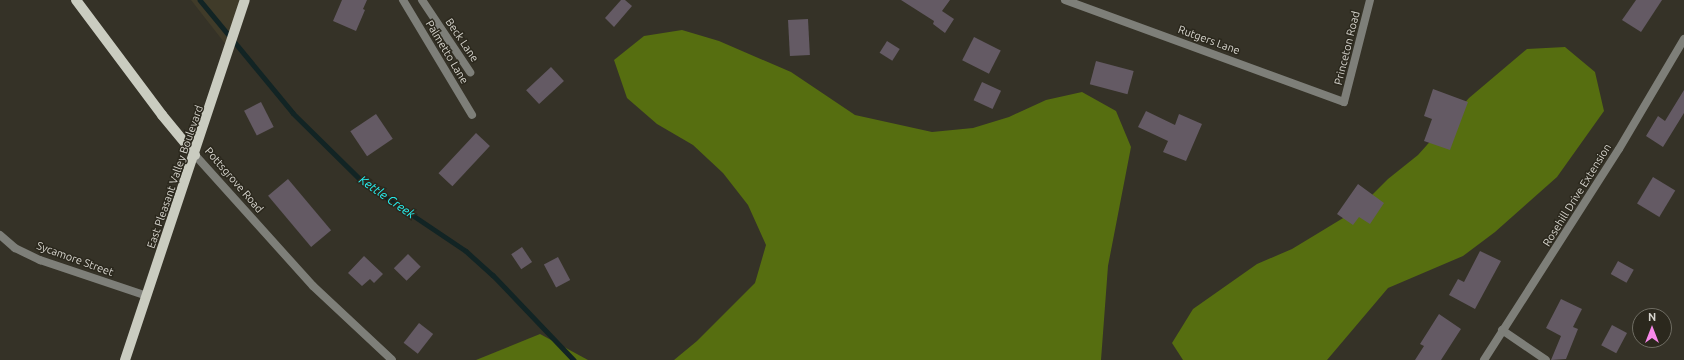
<!DOCTYPE html>
<html>
<head>
<meta charset="utf-8">
<style>
  body { margin:0 }
  #map { position:relative; width:1684px; height:360px; overflow:hidden; background:#353227; font-family:Ubuntu,sans-serif }
  div>[style] { position:absolute }
  .built>* { inset:0; background:#403b29 }
  .forest>* { inset:0; background:#566e10 }
  .stream>* { height:4.5px; margin:-2.25px; padding:0 2.25px; transform-origin:2.25px; border-radius:2.25px; background:#122424 }
  .building>* { inset:0; background:#645a64; transform-origin:0 0 }
  .street>* { height:8px; margin:-4px; padding:0 4px; transform-origin:4px; border-radius:4px; background:#7e7f79 }
  .primary>* { height:10px; margin:-5px; padding:0 5px; transform-origin:5px; border-radius:5px; background:#caccc0 }
  span { translate:-50% -50%; white-space:nowrap; text-align:center; line-height:1.15; -webkit-text-stroke:3px #2b281d; paint-order:stroke }
  .street-label { font-size:11px; color:#d6d4cd }
  .water-label { font-size:12px; color:#25f7f8; font-style:italic }
  .north { position:absolute; left:1632px; top:308px; width:40px; height:40px; box-sizing:border-box; background:#2b281d; border:1px solid #6f6d63; border-radius:50%; rotate:0deg; font-size:11px; font-weight:700; line-height:16px; text-align:center; color:#d6d4cd }
  .north::after { content:''; display:block; margin:auto; width:14px; height:18px; background:#f888ea; clip-path:polygon(50% 0,100% 100%,50% 72%,0 100%) }
</style>
</head>
<body>
<div id="map">
  <div class="built">
    <i style="clip-path:polygon(191px 0,243px 0,227px 46px)"></i>
  </div>
  <div class="forest">
    <i style="clip-path:polygon(682px 30px,719px 41px,791px 72px,855px 115px,932px 132px,973px 128px,1009px 117px,1046px 100px,1082px 92px,1116px 111px,1131px 147px,1108px 266px,1101px 360px,674px 360px,697px 341px,755px 283px,766px 245px,748px 205px,723px 173px,693px 145px,657px 124px,627px 98px,614px 60px,644px 36px)"></i>
    <i style="clip-path:polygon(1565px 47px,1595px 72px,1604px 111px,1557px 177px,1495px 232px,1463px 256px,1388px 288px,1327px 360px,1183px 360px,1172px 343px,1193px 309px,1257px 264px,1292px 249px,1358px 209px,1388px 179px,1418px 155px,1469px 98px,1527px 49px)"></i>
    <i style="clip-path:polygon(540px 334px,588px 360px,476px 360px)"></i>
  </div>
  <div class="stream">
    <i style="left:200px;top:0;width:146px;rotate:50.5deg"></i>
    <i style="left:293px;top:113px;width:97px;rotate:44.6deg"></i>
    <i style="left:362px;top:181px;width:125px;rotate:33.9deg"></i>
    <i style="left:466px;top:251px;width:36px;rotate:42deg"></i>
    <i style="left:493px;top:275px;width:117px;rotate:46.4deg"></i>
  </div>
  <div class="building">
    <i style="clip-path:polygon(342px 0,367px 0,363px 9px,365px 10px,356px 31px,333px 21px)"></i>
    <i style="clip-path:polygon(621px 0,625px 0,632px 6px,614px 27px,605px 18px)"></i>
    <i style="clip-path:polygon(901px 0,950px 0,942px 11px,954px 19px,945px 33px,933px 24px,934px 21px)"></i>
    <i style="clip-path:polygon(1636px 0,1662px 0,1641px 32px,1622px 20px)"></i>
    <i style="left:808px;top:19px;width:36px;height:20px;rotate:87deg"></i>
    <i style="left:974px;top:37px;width:30px;height:26px;rotate:27deg"></i>
    <i style="left:887px;top:41px;width:15px;height:14px;rotate:32deg"></i>
    <i style="left:1096px;top:61px;width:39px;height:24px;rotate:15deg"></i>
    <i style="left:551px;top:67px;width:19px;height:34px;rotate:47deg"></i>
    <i style="left:982px;top:82px;width:21px;height:20px;rotate:25deg"></i>
    <i style="clip-path:polygon(1433px 89px,1468px 102px,1450px 150px,1424px 141px,1432px 119px,1424px 116px)"></i>
    <i style="clip-path:polygon(1684px 90px,1684px 113px,1663px 147px,1646px 136px,1658px 116px,1665px 121px)"></i>
    <i style="left:261px;top:102px;width:28px;height:19px;rotate:63deg"></i>
    <i style="clip-path:polygon(1146px 111px,1175px 125px,1179px 114px,1202px 124px,1186px 161px,1163px 152px,1168px 141px,1138px 127px)"></i>
    <i style="left:376px;top:114px;width:30px;height:31px;rotate:56deg"></i>
    <i style="left:476px;top:133px;width:19px;height:55px;rotate:43deg"></i>
    <i style="left:1653px;top:177px;width:26px;height:31px;rotate:31deg"></i>
    <i style="left:288px;top:179px;width:67px;height:26px;rotate:50deg"></i>
    <i style="clip-path:polygon(1358px 184px,1384px 203px,1370px 224px,1359px 217px,1353px 225px,1337px 214px)"></i>
    <i style="left:522px;top:247px;width:18px;height:13px;rotate:56deg"></i>
    <i style="clip-path:polygon(1480px 251px,1501px 261px,1475px 309px,1449px 295px,1458px 279px,1464px 282px)"></i>
    <i style="left:408px;top:254px;width:18px;height:20px;rotate:45deg"></i>
    <i style="clip-path:polygon(364px 256px,383px 274px,374px 283px,370px 279px,362px 286px,348px 273px)"></i>
    <i style="left:558px;top:257px;width:26px;height:16px;rotate:62deg"></i>
    <i style="left:1618px;top:261px;width:18px;height:15px;rotate:29deg"></i>
    <i style="clip-path:polygon(1561px 299px,1582px 309px,1573px 327px,1578px 329px,1566px 359px,1551px 360px,1561px 336px,1546px 328px)"></i>
    <i style="clip-path:polygon(1439px 314px,1461px 329px,1441px 360px,1415px 360px,1424px 346px,1420px 344px)"></i>
    <i style="left:419px;top:323px;width:18px;height:25px;rotate:38deg"></i>
    <i style="left:1612px;top:325px;width:17px;height:23px;rotate:28deg"></i>
  </div>
  <div class="street">
    <i style="left:403px;top:0;width:134px;rotate:59deg"></i>
    <i style="left:422px;top:0;width:87px;rotate:56.3deg"></i>
    <i style="left:1065px;top:0;width:297px;rotate:20.1deg"></i>
    <i style="left:1344px;top:102px;width:105px;rotate:-75.7deg"></i>
    <i style="left:195px;top:155px;width:176px;rotate:48deg"></i>
    <i style="left:313px;top:286px;width:108px;rotate:43.1deg"></i>
    <i style="left:0;top:235px;width:20px;rotate:41deg"></i>
    <i style="left:15px;top:248px;width:28px;rotate:26deg"></i>
    <i style="left:40px;top:260px;width:113px;rotate:18.6deg"></i>
    <i style="left:1502px;top:330px;width:53px;rotate:34.3deg"></i>
    <i style="left:1484px;top:360px;width:250px;rotate:-57.4deg"></i>
    <i style="left:1619px;top:149px;width:128px;rotate:-59.4deg"></i>
  </div>
  <div class="primary">
    <i style="left:76px;top:0;width:144px;rotate:53.2deg"></i>
    <i style="left:162px;top:115px;width:52px;rotate:50.5deg"></i>
    <i style="left:125px;top:360px;width:379px;rotate:-71.6deg"></i>
  </div>
  <div class="street-label">
    <span style="left:462px;top:40px;rotate:56deg">Beck Lane</span>
    <span style="left:1209px;top:40px;rotate:20deg">Rutgers Lane</span>
    <span style="left:1347px;top:48px;rotate:-76deg">Princeton Road</span>
    <span style="left:447px;top:52px;rotate:59deg">Palmetto Lane</span>
    <span style="left:175px;top:177px;rotate:-71deg">East Pleasant Valley Boulevard</span>
    <span style="left:234px;top:180px;rotate:49deg">Pottsgrove Road</span>
    <span style="left:1577px;top:195px;rotate:-58deg">Rosehill Drive Extension</span>
    <span style="left:75px;top:259px;rotate:20deg">Sycamore Street</span>
  </div>
  <div class="water-label">
    <span style="left:387px;top:197px;rotate:35deg">Kettle Creek</span>
  </div>
  <div class="north">N</div>
</div>
</body>
</html>
